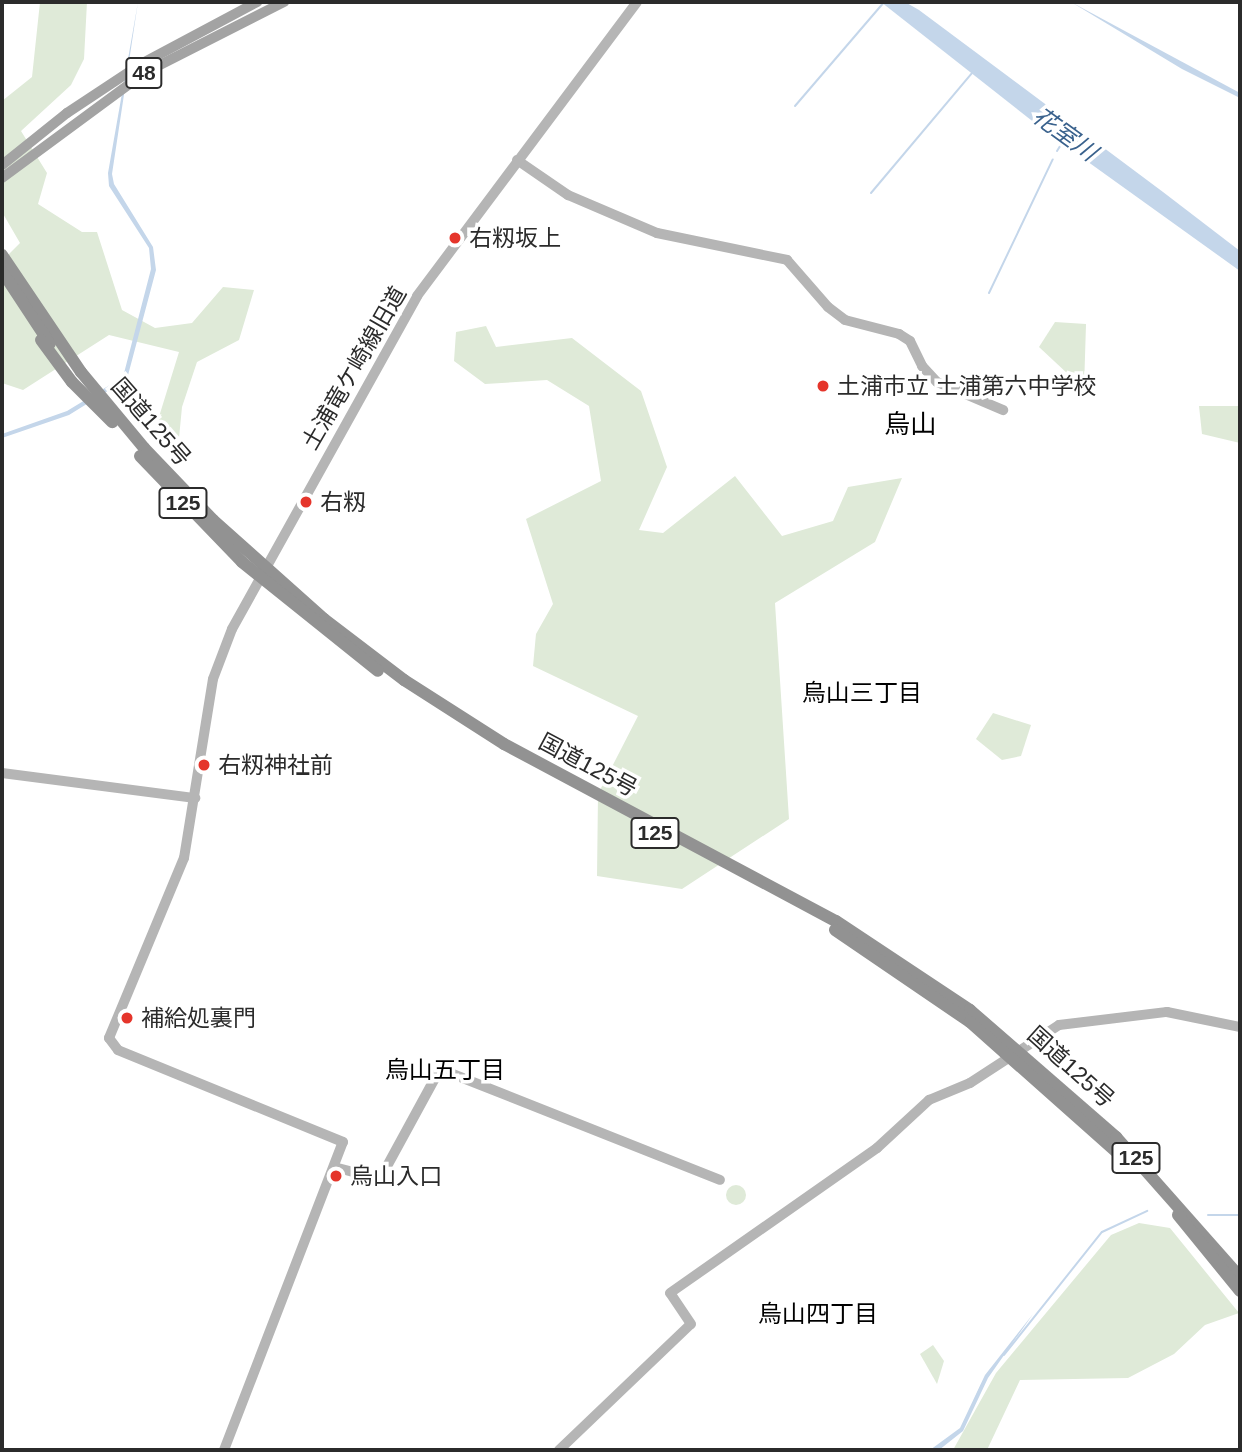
<!DOCTYPE html>
<html>
<head>
<meta charset="utf-8">
<style>
  body { margin:0 }
  #map { position:relative; width:1242px; height:1452px; overflow:hidden; background:#fff; font-family:Arial,"Noto Sans JP",sans-serif }
  div>[style] { position:absolute }
  .green>* { inset:0; background:#dfead8 }
  .round { border-radius:50% }
  .water>* { inset:0; background:#c4d6ea }
  .stream>* { height:2px; margin:-1px; padding:0 1px; transform-origin:1px; border-radius:1px; background:#c4d6ea }
  .secondary>* { height:10px; margin:-5px; padding:0 5px; transform-origin:5px; border-radius:5px; background:#b5b5b5 }
  .primary>* { height:10px; margin:-5px; padding:0 5px; transform-origin:5px; border-radius:5px; background:#a3a3a3 }
  .highway>* { height:12px; margin:-6px; padding:0 6px; transform-origin:6px; border-radius:6px; background:#929292 }
  .dots>* { width:19px; height:19px; translate:-50% -50%; box-sizing:border-box; border:4px solid #fff; border-radius:50% }
  span { translate:-50% -50%; white-space:nowrap; text-align:center; line-height:1.15; -webkit-text-stroke:7px #fff; paint-order:stroke }
  .shield-label span { padding:2px 5px; background:#fff; border:2px solid; border-radius:5px; -webkit-text-stroke-width:0 }
  .shield-label { font-size:21px; color:#2b2b2b; font-weight:700 }
  .poi-label { font-size:23px; color:#2b2b2b }
  .left { translate:0 -50%; text-align:left }
  .street-label { font-size:23px; color:#2b2b2b }
  .water-label { font-size:24px; color:#3a628d; font-style:italic }
  .neighbourhood-label { font-size:24px; color:#000 }
  .quarter-label { font-size:26px; color:#000 }
  .frame { position:absolute; inset:0; border:4px solid #2b2b2b; pointer-events:none }
</style>
</head>
<body>
<div id="map">
  <div class="green">
    <i style="clip-path:polygon(40px 2px,87px 2px,84px 59px,71px 85px,21px 131px,47px 173px,38px 204px,82px 232px,97px 232px,122px 310px,155px 328px,192px 323px,223px 287px,254px 290px,239px 340px,197px 362px,182px 407px,179px 438px,158px 420px,179px 352px,109px 335px,23px 390px,2px 383px,2px 261px,20px 243px,2px 212px,2px 101px,32px 77px)"></i>
    <i style="clip-path:polygon(1055px 322px,1086px 324px,1084px 389px,1039px 347px)"></i>
    <i style="clip-path:polygon(486px 326px,496px 347px,572px 338px,641px 391px,667px 467px,639px 530px,663px 533px,735px 476px,782px 536px,833px 521px,848px 487px,902px 478px,875px 542px,775px 603px,789px 819px,682px 889px,597px 876px,598px 794px,638px 716px,533px 666px,536px 634px,553px 604px,526px 519px,601px 481px,589px 406px,547px 380px,485px 384px,454px 361px,456px 332px)"></i>
    <i style="clip-path:polygon(1199px 406px,1240px 406px,1240px 443px,1202px 434px)"></i>
    <i style="clip-path:polygon(993px 713px,1031px 725px,1021px 756px,1002px 760px,976px 739px)"></i>
    <i class="round" style="left:726px;top:1185px;width:20px;height:20px"></i>
    <i style="clip-path:polygon(1139px 1223px,1170px 1228px,1239px 1313px,1205px 1325px,1174px 1354px,1128px 1378px,1020px 1380px,987px 1450px,953px 1450px,996px 1373px,1111px 1235px)"></i>
    <i style="clip-path:polygon(933px 1345px,944px 1361px,937px 1384px,920px 1354px)"></i>
  </div>
  <div class="water">
    <i style="clip-path:polygon(138px 2px,112px 174px,114px 184px,153px 247px,156px 270px,127px 379px,69px 415px,2px 438px,2px 434px,67px 411px,123px 377px,151px 269px,149px 248px,109px 186px,108px 173px)"></i>
    <i style="clip-path:polygon(881px 2px,905px 2px,919px 10px,1163px 192px,1240px 251px,1240px 271px,1045px 131px)"></i>
    <i style="clip-path:polygon(1071px 2px,1240px 93px,1240px 98px,1182px 69px)"></i>
    <i style="clip-path:polygon(1033px 1314px,988px 1378px,963px 1431px,939px 1450px,930px 1450px,960px 1428px,985px 1375px)"></i>
  </div>
  <div class="stream">
    <i style="left:795px;top:106px;width:137px;rotate:-49.4deg"></i>
    <i style="left:1057px;top:151px;width:9px;rotate:-58deg"></i>
    <i style="left:871px;top:193px;width:157px;rotate:-49.9deg"></i>
    <i style="left:989px;top:293px;width:148px;rotate:-64.5deg"></i>
    <i style="left:1208px;top:1215px;width:32px"></i>
    <i style="left:1004px;top:1355px;width:157px;rotate:-51.5deg"></i>
    <i style="left:1102px;top:1232px;width:50px;rotate:-25deg"></i>
    <i style="left:974px;top:1402px;width:19px;rotate:-65deg"></i>
  </div>
  <div class="secondary">
    <i style="left:517px;top:160px;width:62px;rotate:34.5deg"></i>
    <i style="left:568px;top:195px;width:97px;rotate:23.1deg"></i>
    <i style="left:657px;top:233px;width:133px;rotate:11.7deg"></i>
    <i style="left:787px;top:260px;width:62px;rotate:48.9deg"></i>
    <i style="left:828px;top:307px;width:21px;rotate:37deg"></i>
    <i style="left:845px;top:320px;width:56px;rotate:14.5deg"></i>
    <i style="left:899px;top:334px;width:13px;rotate:32deg"></i>
    <i style="left:910px;top:341px;width:28px;rotate:64deg"></i>
    <i style="left:922px;top:366px;width:22px;rotate:47deg"></i>
    <i style="left:937px;top:382px;width:72px;rotate:23deg"></i>
    <i style="left:2px;top:773px;width:195px;rotate:7.4deg"></i>
    <i style="left:334px;top:1167px;width:48px;rotate:14.6deg"></i>
    <i style="left:380px;top:1179px;width:125px;rotate:-61.4deg"></i>
    <i style="left:440px;top:1069px;width:301px;rotate:21.6deg"></i>
    <i style="left:224px;top:1450px;width:330px;rotate:-68.9deg"></i>
    <i style="left:343px;top:1142px;width:243px;rotate:-157.8deg"></i>
    <i style="left:118px;top:1050px;width:15px;rotate:-127deg"></i>
    <i style="left:109px;top:1038px;width:195px;rotate:-67.4deg"></i>
    <i style="left:184px;top:858px;width:181px;rotate:-80.8deg"></i>
    <i style="left:213px;top:679px;width:53px;rotate:-69.2deg"></i>
    <i style="left:232px;top:629px;width:381px;rotate:-60.9deg"></i>
    <i style="left:417px;top:296px;width:367px;rotate:-53.2deg"></i>
    <i style="left:559px;top:1450px;width:182px;rotate:-43.7deg"></i>
    <i style="left:691px;top:1324px;width:37px;rotate:-124deg"></i>
    <i style="left:670px;top:1293px;width:253px;rotate:-35deg"></i>
    <i style="left:877px;top:1148px;width:71px;rotate:-42.7deg"></i>
    <i style="left:929px;top:1100px;width:44px;rotate:-22.5deg"></i>
    <i style="left:970px;top:1083px;width:106px;rotate:-33.1deg"></i>
    <i style="left:1059px;top:1025px;width:109px;rotate:-6.9deg"></i>
    <i style="left:1167px;top:1012px;width:75px;rotate:11.6deg"></i>
  </div>
  <div class="primary">
    <i style="left:2px;top:165px;width:83px;rotate:-38.7deg"></i>
    <i style="left:67px;top:113px;width:89px;rotate:-33.5deg"></i>
    <i style="left:141px;top:64px;width:132px;rotate:-28.1deg"></i>
    <i style="left:2px;top:178px;width:179px;rotate:-36.4deg"></i>
    <i style="left:146px;top:72px;width:155px;rotate:-26.9deg"></i>
  </div>
  <div class="highway">
    <i style="left:2px;top:255px;width:141px;rotate:56deg"></i>
    <i style="left:81px;top:372px;width:99px;rotate:50.3deg"></i>
    <i style="left:144px;top:448px;width:100px;rotate:46.2deg"></i>
    <i style="left:213px;top:520px;width:149px;rotate:41.7deg"></i>
    <i style="left:324px;top:619px;width:101px;rotate:37.3deg"></i>
    <i style="left:404px;top:680px;width:119px;rotate:32.6deg"></i>
    <i style="left:504px;top:744px;width:376px;rotate:28.1deg"></i>
    <i style="left:836px;top:921px;width:161px;rotate:33.6deg"></i>
    <i style="left:970px;top:1010px;width:194px;rotate:41deg"></i>
    <i style="left:1116px;top:1137px;width:187px;rotate:48.5deg"></i>
    <i style="left:2px;top:271px;width:87px;rotate:56.7deg"></i>
    <i style="left:41px;top:340px;width:52px;rotate:53.6deg"></i>
    <i style="left:72px;top:382px;width:57px;rotate:45deg"></i>
    <i style="left:140px;top:456px;width:147px;rotate:46.1deg"></i>
    <i style="left:242px;top:562px;width:174px;rotate:38.7deg"></i>
    <i style="left:835px;top:930px;width:163px;rotate:34.3deg"></i>
    <i style="left:970px;top:1022px;width:214px;rotate:41.6deg"></i>
    <i style="left:1178px;top:1215px;width:98px;rotate:50.8deg"></i>
  </div>
  <div class="dots">
    <i style="left:455px;top:238px;background:#e5352b"></i>
    <i style="left:823px;top:386px;background:#e5352b"></i>
    <i style="left:306px;top:502px;background:#e5352b"></i>
    <i style="left:204px;top:765px;background:#e5352b"></i>
    <i style="left:127px;top:1018px;background:#e5352b"></i>
    <i style="left:336px;top:1176px;background:#e5352b"></i>
  </div>
  <div class="shield-label">
    <span style="left:144px;top:73px">48</span>
    <span style="left:183px;top:503px">125</span>
    <span style="left:655px;top:833px">125</span>
    <span style="left:1136px;top:1158px">125</span>
  </div>
  <div class="poi-label">
    <span class="left" style="left:469px;top:238px">右籾坂上</span>
    <span class="left" style="left:837px;top:386px">土浦市立 土浦第六中学校</span>
    <span class="left" style="left:320px;top:502px">右籾</span>
    <span class="left" style="left:218px;top:765px">右籾神社前</span>
    <span class="left" style="left:141px;top:1018px">補給処裏門</span>
    <span class="left" style="left:350px;top:1176px">烏山入口</span>
  </div>
  <div class="street-label">
    <span style="left:354px;top:368px;rotate:-60deg">土浦竜ケ崎線旧道</span>
    <span style="left:151px;top:422px;rotate:49deg">国道125号</span>
    <span style="left:588px;top:765px;rotate:28deg">国道125号</span>
    <span style="left:1071px;top:1067px;rotate:42deg">国道125号</span>
  </div>
  <div class="water-label">
    <span style="left:1065px;top:134px;rotate:36deg">花室川</span>
  </div>
  <div class="neighbourhood-label">
    <span style="left:862px;top:693px">烏山三丁目</span>
    <span style="left:445px;top:1070px">烏山五丁目</span>
    <span style="left:818px;top:1314px">烏山四丁目</span>
  </div>
  <div class="quarter-label">
    <span style="left:910px;top:425px">烏山</span>
  </div>
  <div class="frame"></div>
</div>
</body>
</html>
